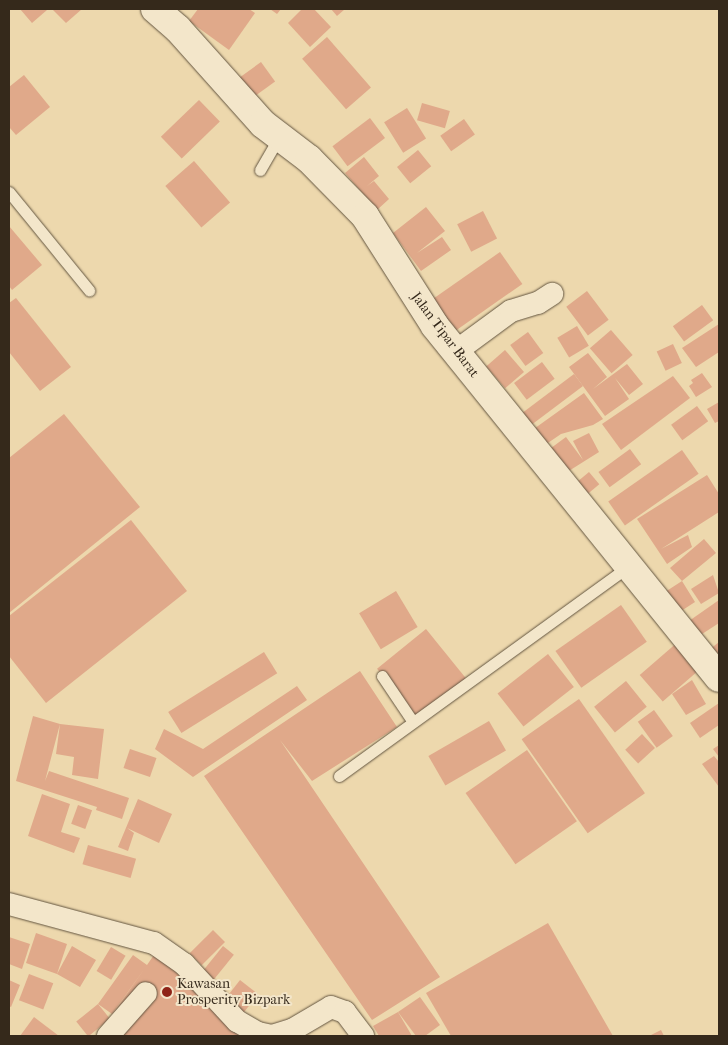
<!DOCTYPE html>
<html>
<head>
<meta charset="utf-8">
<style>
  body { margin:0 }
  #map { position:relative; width:728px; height:1045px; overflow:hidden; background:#edd8ad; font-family:"IM FELL French Canon",serif }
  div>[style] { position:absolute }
  .building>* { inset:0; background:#e0a98a; transform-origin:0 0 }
  .roads { filter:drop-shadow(0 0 1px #635540) drop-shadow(0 0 1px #635540) }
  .lane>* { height:11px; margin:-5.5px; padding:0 5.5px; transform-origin:5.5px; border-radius:5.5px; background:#f3e6ca }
  .street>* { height:22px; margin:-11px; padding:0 11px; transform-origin:11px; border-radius:11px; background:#f3e6ca }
  .secondary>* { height:28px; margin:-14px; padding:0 14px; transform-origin:14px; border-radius:14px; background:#f3e6ca }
  .dots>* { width:14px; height:14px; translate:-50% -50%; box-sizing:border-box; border:2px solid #f3e6ca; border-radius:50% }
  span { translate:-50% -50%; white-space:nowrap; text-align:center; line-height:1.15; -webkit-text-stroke:4px #f3e6ca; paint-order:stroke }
  .street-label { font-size:14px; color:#35291b }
  .poi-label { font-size:14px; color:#35291b }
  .left { translate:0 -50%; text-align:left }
  .frame { position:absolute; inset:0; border:10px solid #35291b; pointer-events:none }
</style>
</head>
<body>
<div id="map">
  <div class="building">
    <i style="clip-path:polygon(20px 9px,46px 9px,47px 10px,32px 23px)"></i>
    <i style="clip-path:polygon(52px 9px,82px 9px,66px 23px)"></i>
    <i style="clip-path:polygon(198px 9px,249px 9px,255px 13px,229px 50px,189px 21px)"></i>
    <i style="clip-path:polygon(270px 9px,281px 9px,277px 14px)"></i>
    <i style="clip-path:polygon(302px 9px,314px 9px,331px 27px,310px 47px,288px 23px)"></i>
    <i style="clip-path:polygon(331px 9px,345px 9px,337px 16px)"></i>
    <i style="left:327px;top:37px;width:67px;height:33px;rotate:49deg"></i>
    <i style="left:261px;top:62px;width:24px;height:29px;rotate:54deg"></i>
    <i style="clip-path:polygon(24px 75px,50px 107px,16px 135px,9px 127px,9px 87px)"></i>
    <i style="left:199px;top:100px;width:30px;height:53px;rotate:46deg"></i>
    <i style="left:422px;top:103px;width:29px;height:18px;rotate:16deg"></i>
    <i style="left:407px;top:108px;width:36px;height:27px;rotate:58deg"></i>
    <i style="left:370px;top:118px;width:25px;height:47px;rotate:53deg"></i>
    <i style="left:464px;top:119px;width:19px;height:29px;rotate:55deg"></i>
    <i style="left:418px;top:150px;width:21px;height:27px;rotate:51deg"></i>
    <i style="clip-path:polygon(364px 157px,379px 176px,367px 186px,374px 181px,389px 199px,377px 210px,345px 173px)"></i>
    <i style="left:194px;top:161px;width:55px;height:38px;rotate:49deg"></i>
    <i style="clip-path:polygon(426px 207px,445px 231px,417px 253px,442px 237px,451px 250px,421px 271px,393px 233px)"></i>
    <i style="left:483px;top:211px;width:31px;height:29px;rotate:63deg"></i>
    <i style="clip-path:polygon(9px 226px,42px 265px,12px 290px,9px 286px)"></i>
    <i style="left:500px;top:252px;width:39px;height:82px;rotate:55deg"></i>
    <i style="left:587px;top:291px;width:36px;height:26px;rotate:53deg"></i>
    <i style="clip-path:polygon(16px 298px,71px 367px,40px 391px,9px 352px,9px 303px)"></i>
    <i style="left:702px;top:305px;width:19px;height:36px;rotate:54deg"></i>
    <i style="clip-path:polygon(719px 324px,719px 352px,696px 367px,682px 348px)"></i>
    <i style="left:577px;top:326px;width:23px;height:23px;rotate:59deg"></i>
    <i style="left:611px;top:330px;width:33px;height:28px;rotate:49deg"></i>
    <i style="left:528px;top:332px;width:26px;height:22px;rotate:54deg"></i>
    <i style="left:673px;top:344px;width:21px;height:18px;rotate:65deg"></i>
    <i style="left:505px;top:350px;width:29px;height:25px;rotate:49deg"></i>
    <i style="clip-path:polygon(588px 353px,607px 377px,593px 389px,627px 364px,643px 384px,629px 395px,615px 378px,629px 399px,605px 416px,569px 367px)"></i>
    <i style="left:542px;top:362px;width:21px;height:35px;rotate:53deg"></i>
    <i style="clip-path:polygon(702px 373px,712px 387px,696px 397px,689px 386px,693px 383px,691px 380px)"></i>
    <i style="left:574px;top:374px;width:15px;height:69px;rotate:53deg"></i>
    <i style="clip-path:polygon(673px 376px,690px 398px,621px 450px,602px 424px)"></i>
    <i style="clip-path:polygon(584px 393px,603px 419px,593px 425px,561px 434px,542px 447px,531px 431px)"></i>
    <i style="clip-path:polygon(719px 402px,719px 421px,715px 423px,707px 409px)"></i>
    <i style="left:697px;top:406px;width:19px;height:32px;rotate:54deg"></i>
    <i style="clip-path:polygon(64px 414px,140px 507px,9px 613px,9px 458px)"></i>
    <i style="clip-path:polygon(589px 433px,599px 452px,564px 474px,547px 451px,566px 437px,583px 460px,573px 441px)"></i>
    <i style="left:630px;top:449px;width:19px;height:39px;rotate:54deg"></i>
    <i style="left:682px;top:450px;width:29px;height:90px;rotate:55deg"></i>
    <i style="left:589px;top:472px;width:16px;height:16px;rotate:50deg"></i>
    <i style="clip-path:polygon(707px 475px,719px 494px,719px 512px,661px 549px,688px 535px,692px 547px,667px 564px,637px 519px)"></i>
    <i style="clip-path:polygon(131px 520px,187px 591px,46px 703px,9px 656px,9px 616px)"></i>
    <i style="clip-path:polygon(704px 539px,716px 553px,682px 581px,695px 602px,678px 613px,665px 592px,682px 581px,670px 568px)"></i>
    <i style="clip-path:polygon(713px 575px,719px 593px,701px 604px,691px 589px)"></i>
    <i style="left:396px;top:591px;width:42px;height:43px;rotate:59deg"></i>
    <i style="clip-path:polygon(719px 600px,719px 623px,699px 636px,689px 621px)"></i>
    <i style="left:621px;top:605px;width:45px;height:80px;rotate:55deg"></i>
    <i style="left:426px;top:629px;width:64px;height:63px;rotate:51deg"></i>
    <i style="left:679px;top:641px;width:35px;height:52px;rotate:49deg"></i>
    <i style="clip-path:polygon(719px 642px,719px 666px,709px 650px)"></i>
    <i style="left:264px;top:652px;width:25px;height:113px;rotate:58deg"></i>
    <i style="left:548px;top:654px;width:42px;height:64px;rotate:52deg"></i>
    <i style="clip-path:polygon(360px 671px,397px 727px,312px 781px,280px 740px,440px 977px,372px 1020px,204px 776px)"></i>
    <i style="clip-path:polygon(692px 680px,706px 704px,686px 715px,672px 694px)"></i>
    <i style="left:626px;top:681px;width:33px;height:41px;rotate:51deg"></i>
    <i style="clip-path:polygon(297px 686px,307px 700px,193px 777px,155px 749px,164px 729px,203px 749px)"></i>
    <i style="left:579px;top:699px;width:115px;height:70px;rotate:55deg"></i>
    <i style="clip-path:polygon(719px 703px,719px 725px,700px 738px,690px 723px)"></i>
    <i style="left:654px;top:710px;width:32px;height:20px;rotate:54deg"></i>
    <i style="clip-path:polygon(33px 716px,60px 724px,104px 729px,98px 779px,72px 775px,74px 757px,56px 754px,60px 724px,45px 781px,49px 771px,129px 798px,122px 819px,96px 810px,97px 807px,16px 781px)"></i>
    <i style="left:489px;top:721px;width:34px;height:70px;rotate:60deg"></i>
    <i style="left:642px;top:734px;width:19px;height:23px;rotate:47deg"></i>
    <i style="clip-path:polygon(719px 745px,719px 757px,713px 749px)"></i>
    <i style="left:130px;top:749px;width:28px;height:20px;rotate:19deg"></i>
    <i style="left:527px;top:750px;width:87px;height:75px;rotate:55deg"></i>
    <i style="clip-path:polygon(714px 756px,719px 762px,719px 787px,702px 764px)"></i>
    <i style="clip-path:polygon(42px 794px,70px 804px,61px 832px,80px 838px,74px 853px,28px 836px)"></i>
    <i style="clip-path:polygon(138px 799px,172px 814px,159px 843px,127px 828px,134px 833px,128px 851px,118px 847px)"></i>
    <i style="left:78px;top:805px;width:15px;height:20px;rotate:20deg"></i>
    <i style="left:88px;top:845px;width:50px;height:20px;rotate:16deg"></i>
    <i style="clip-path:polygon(548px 923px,613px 1036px,451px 1036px,426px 993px)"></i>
    <i style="left:213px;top:930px;width:17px;height:33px;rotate:45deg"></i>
    <i style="clip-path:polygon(36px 933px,67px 944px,57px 974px,72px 946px,96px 960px,80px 987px,57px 974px,26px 963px)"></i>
    <i style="clip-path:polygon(9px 937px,30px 944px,22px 969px,9px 964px)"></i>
    <i style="left:223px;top:946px;width:14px;height:34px;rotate:39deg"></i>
    <i style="left:111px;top:947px;width:17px;height:28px;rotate:31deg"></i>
    <i style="clip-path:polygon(156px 952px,247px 1036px,97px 1036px,145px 968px,112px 1014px,98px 1004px,133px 955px,147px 965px)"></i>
    <i style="left:29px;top:974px;width:26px;height:28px;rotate:21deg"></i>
    <i style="clip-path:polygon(9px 980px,20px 985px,11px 1007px,9px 1006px)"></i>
    <i style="left:240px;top:980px;width:23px;height:25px;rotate:38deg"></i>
    <i style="clip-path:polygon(420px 997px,440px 1025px,425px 1036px,416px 1036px,398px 1012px)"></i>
    <i style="left:98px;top:1004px;width:19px;height:28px;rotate:51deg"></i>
    <i style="clip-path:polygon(398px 1012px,412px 1036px,379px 1036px,373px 1026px)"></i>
    <i style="clip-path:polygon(34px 1017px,59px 1036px,20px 1036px)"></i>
    <i style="clip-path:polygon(661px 1030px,664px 1036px,649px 1036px)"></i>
  </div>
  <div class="roads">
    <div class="lane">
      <i style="left:260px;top:170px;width:39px;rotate:-60deg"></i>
      <i style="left:9px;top:192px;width:127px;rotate:50.8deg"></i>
      <i style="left:382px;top:676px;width:55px;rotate:56deg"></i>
      <i style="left:339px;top:776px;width:358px;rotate:-35.9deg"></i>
    </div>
    <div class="street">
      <i style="left:455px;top:352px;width:69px;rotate:-36.2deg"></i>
      <i style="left:511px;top:311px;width:28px;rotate:-17deg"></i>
      <i style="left:538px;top:303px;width:17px;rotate:-33deg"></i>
      <i style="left:9px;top:904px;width:150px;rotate:15.1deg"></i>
      <i style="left:154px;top:943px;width:37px;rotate:35deg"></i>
      <i style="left:184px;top:964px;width:78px;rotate:47.1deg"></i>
      <i style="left:237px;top:1021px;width:24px;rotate:30deg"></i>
      <i style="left:258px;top:1033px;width:14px;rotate:12deg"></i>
      <i style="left:272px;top:1036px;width:21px;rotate:-17deg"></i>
      <i style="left:292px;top:1030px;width:45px;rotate:-30.5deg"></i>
      <i style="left:331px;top:1007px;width:15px;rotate:20deg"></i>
      <i style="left:345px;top:1012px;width:30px;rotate:53deg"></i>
      <i style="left:108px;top:1036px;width:57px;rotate:-48.5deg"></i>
    </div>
    <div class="secondary">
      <i style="left:155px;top:9px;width:30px;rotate:41deg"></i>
      <i style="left:178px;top:29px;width:127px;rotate:48.2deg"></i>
      <i style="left:263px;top:124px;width:58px;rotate:37.3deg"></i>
      <i style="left:309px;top:159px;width:80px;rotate:45.5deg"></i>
      <i style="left:365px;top:216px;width:130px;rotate:57.5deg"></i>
      <i style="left:435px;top:326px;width:452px;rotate:51.1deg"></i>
    </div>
  </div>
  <div class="dots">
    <i style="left:167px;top:992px;background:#8f2418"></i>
  </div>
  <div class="street-label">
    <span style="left:445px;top:335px;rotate:53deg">Jalan Tipar Barat</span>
  </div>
  <div class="poi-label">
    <span class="left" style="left:177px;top:992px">Kawasan<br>Prosperity Bizpark</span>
  </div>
  <div class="frame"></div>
</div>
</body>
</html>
